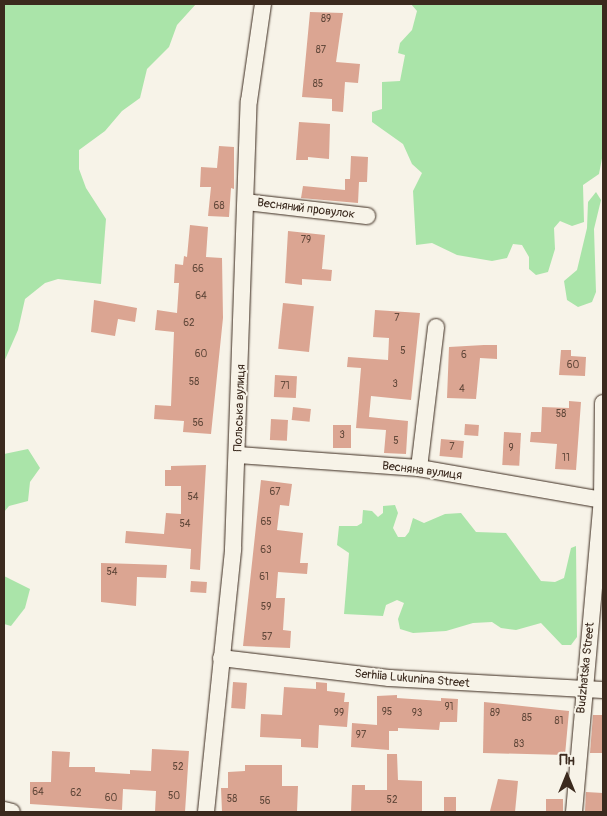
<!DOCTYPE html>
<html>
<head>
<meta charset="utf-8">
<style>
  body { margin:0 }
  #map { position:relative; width:607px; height:816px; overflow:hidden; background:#f7f3e8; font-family:Pangolin,sans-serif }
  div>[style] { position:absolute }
  .green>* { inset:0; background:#aae4a9 }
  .building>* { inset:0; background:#dba592; transform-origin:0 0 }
  .roads { filter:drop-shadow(0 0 1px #3b2a1e) drop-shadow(0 0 1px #3b2a1e) }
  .street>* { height:16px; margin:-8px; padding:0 8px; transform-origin:8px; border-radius:8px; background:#f7f3e8 }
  span { translate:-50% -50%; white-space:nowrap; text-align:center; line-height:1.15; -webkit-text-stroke:4px #f7f3e8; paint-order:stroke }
  .number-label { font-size:10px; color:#63493b }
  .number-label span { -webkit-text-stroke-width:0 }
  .street-label { font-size:12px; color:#3b2a1e }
  .frame { position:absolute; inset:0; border:5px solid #3b2a1e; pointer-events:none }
  .north { position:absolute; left:542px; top:751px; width:50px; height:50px; -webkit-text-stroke:4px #f7f3e8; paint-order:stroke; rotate:0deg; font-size:14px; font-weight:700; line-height:20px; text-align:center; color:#3b2a1e }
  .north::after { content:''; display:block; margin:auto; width:18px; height:22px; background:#3b2a1e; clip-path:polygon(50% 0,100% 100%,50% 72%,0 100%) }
</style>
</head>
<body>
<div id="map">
  <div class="green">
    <i style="clip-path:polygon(4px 4px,196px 4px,177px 25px,169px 47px,147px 69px,140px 98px,122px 111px,105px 131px,79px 150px,79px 169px,86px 188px,106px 219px,101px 284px,58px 279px,45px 283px,25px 299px,18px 330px,4px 362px)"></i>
    <i style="clip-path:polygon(411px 4px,603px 4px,603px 153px,599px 174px,583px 185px,584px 222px,572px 226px,560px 221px,554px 228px,555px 249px,548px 272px,536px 275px,529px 269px,529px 257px,522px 245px,513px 244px,507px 258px,492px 261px,457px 255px,432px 243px,416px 245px,413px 191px,422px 173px,412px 164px,403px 144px,372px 122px,372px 112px,382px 109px,382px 82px,400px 81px,405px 55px,398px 53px,400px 43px,412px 30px,417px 11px)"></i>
    <i style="clip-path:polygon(596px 192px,601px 200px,594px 229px,596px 292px,592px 302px,578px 307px,567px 300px,564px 281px,577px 270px,587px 228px,588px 202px)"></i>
    <i style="clip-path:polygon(28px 449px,40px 468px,30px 482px,28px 501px,9px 506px,4px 512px,4px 454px)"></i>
    <i style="clip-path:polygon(395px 505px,398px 513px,393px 528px,398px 537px,405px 537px,409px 532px,413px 518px,424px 523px,445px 514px,461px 513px,476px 532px,506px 533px,541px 581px,555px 582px,564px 578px,571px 548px,576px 546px,577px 637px,571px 645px,562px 645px,541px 623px,516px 630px,501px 628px,492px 622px,473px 623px,446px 631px,413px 633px,400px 629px,398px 619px,404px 603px,397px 600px,386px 605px,383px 616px,344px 614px,349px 553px,337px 545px,339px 526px,357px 526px,362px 523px,363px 510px,372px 511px,378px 517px,383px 513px,383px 506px)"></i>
    <i style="clip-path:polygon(4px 576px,30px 589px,25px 608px,11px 626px,4px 624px)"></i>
  </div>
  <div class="building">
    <i style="clip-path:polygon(310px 12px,343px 13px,336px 62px,360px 64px,358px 83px,345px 82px,343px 112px,332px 111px,332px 99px,302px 97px)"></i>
    <i style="clip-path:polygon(299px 122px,330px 124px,329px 159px,308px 157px,308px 160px,296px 160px)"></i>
    <i style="clip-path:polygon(219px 146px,234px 147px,234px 189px,231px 188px,229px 217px,208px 216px,211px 187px,200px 187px,201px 167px,217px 168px)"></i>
    <i style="clip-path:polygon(351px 156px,368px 157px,367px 182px,359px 182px,358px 203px,301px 198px,303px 186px,345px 190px,345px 179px,350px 179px)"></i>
    <i style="clip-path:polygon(190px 225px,208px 227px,206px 257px,222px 258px,223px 318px,211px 434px,183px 432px,184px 421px,154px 419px,155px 405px,171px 406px,174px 332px,155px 330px,157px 310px,177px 313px,179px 283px,174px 283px,175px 264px,183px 265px,184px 256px,187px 257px)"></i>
    <i style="clip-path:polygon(288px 231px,325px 235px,322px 269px,332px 270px,331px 281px,302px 279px,302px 285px,285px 283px)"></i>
    <i style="clip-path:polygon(94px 300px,137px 308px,135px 322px,118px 319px,115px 336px,91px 332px)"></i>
    <i style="left:283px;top:303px;width:31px;height:46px;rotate:6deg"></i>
    <i style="clip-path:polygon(375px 310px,420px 313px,411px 400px,371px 396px,369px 417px,408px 421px,406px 454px,384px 453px,386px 430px,356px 428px,361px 368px,347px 367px,348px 357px,388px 360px,389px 338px,373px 337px)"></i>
    <i style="clip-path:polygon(484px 345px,497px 345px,497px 359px,480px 358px,476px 399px,447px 398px,449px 347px)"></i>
    <i style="clip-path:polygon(561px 350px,571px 350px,571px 356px,586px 357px,585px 376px,559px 375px)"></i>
    <i style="left:275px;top:375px;width:22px;height:22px;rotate:3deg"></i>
    <i style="clip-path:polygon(569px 401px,581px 402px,576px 470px,555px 469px,557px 444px,530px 442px,531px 432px,541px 432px,542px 407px,569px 408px)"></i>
    <i style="left:293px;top:407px;width:18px;height:13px;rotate:6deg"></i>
    <i style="left:271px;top:419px;width:17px;height:21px;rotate:3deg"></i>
    <i style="left:465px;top:424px;width:14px;height:11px;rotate:4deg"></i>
    <i style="left:333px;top:425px;width:18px;height:23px"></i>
    <i style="left:504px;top:432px;width:17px;height:33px;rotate:3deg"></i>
    <i style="left:441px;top:439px;width:23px;height:17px;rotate:5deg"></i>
    <i style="clip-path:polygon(206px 465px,200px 570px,190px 569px,191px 549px,125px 543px,126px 531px,164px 534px,166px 513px,181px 514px,181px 486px,165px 486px,165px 470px,171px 470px,171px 466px)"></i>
    <i style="clip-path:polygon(261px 480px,292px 484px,289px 506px,280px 505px,277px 530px,303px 533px,300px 563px,308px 563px,307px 574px,278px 572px,276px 598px,285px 598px,283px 630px,291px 631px,290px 648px,243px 646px)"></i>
    <i style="clip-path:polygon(101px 563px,167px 565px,166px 578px,137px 577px,136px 606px,101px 602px)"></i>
    <i style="left:191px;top:581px;width:16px;height:11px;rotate:4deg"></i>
    <i style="left:233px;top:682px;width:14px;height:26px;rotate:4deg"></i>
    <i style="clip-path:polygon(316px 682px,327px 683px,327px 691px,345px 693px,344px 702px,349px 702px,347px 727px,319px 725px,318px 748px,301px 747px,301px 739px,260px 737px,261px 714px,282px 715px,284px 687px,316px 689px)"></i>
    <i style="clip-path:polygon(397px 695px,397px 698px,441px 701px,441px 698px,458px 699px,457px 722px,440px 722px,439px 730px,398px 728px,398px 731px,389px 731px,389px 750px,351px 747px,352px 723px,377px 725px,377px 696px)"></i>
    <i style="clip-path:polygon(484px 702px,569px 711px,565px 755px,483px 753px)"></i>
    <i style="clip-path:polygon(593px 715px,603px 715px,603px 753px,590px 753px)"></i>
    <i style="clip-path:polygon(152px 749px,189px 751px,185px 812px,155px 812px,156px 791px,123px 789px,122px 810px,30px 804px,30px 782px,51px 782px,52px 751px,70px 752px,69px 767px,95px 767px,95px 772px,130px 774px,130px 770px,151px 771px)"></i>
    <i style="clip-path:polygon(387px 754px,397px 754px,398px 780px,422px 781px,422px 812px,351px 812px,352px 785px,365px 785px,365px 790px,387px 790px)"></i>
    <i style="clip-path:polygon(245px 765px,282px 765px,282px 786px,298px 786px,297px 812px,222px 812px,221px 788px,228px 788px,228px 772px,245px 771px)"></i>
    <i style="clip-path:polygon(498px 779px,518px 781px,515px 812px,490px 811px)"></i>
    <i style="left:586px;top:792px;width:17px;height:20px;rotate:3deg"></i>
    <i style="left:444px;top:797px;width:12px;height:15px"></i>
    <i style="left:546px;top:799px;width:17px;height:13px"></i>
  </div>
  <div class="roads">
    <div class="street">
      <i style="left:246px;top:202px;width:122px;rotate:6.6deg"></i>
      <i style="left:238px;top:455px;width:181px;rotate:4.1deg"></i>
      <i style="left:419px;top:468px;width:187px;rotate:9.9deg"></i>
      <i style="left:419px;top:468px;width:142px;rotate:-83.1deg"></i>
      <i style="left:221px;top:658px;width:169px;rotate:6.8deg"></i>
      <i style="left:389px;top:678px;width:214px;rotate:3.2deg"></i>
      <i style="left:4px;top:810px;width:8px;rotate:14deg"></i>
      <i style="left:206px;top:812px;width:264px;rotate:-84.1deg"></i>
      <i style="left:233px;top:549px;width:448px;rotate:-88deg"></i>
      <i style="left:249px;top:101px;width:98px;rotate:-81.8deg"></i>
      <i style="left:574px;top:812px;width:313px;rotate:-84.9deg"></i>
      <i style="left:602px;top:500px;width:97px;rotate:-89.4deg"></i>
    </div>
  </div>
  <div class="number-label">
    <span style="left:326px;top:20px">89</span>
    <span style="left:321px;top:51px">87</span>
    <span style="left:318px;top:85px">85</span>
    <span style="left:219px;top:207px">68</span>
    <span style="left:306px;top:241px">79</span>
    <span style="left:198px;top:270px">66</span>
    <span style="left:201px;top:297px">64</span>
    <span style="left:397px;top:319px">7</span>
    <span style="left:189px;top:324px">62</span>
    <span style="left:403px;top:352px">5</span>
    <span style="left:201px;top:355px">60</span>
    <span style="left:464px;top:356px">6</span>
    <span style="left:573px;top:366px">60</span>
    <span style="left:194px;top:383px">58</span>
    <span style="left:395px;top:385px">3</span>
    <span style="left:285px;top:387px">71</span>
    <span style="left:462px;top:390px">4</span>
    <span style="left:561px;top:415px">58</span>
    <span style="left:198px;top:424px">56</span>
    <span style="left:342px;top:436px">3</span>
    <span style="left:396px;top:442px">5</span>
    <span style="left:452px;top:448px">7</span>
    <span style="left:511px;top:449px">9</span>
    <span style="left:566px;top:459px">11</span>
    <span style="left:275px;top:493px">67</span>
    <span style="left:193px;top:498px">54</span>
    <span style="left:266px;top:523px">65</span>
    <span style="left:185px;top:525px">54</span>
    <span style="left:266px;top:551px">63</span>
    <span style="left:112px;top:573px">54</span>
    <span style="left:264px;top:578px">61</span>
    <span style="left:266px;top:608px">59</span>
    <span style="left:267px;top:638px">57</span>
    <span style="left:449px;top:708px">91</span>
    <span style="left:387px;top:713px">95</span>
    <span style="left:339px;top:714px">99</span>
    <span style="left:417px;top:714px">93</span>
    <span style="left:495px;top:714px">89</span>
    <span style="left:527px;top:719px">85</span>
    <span style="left:559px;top:722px">81</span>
    <span style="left:361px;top:736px">97</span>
    <span style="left:519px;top:745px">83</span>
    <span style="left:178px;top:768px">52</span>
    <span style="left:38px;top:793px">64</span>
    <span style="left:76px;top:794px">62</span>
    <span style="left:174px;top:797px">50</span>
    <span style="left:111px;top:799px">60</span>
    <span style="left:232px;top:800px">58</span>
    <span style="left:392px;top:801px">52</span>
    <span style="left:265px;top:802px">56</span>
  </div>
  <div class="street-label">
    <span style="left:306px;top:209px;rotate:7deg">Весняний провулок</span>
    <span style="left:240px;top:408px;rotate:-88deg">Польська вулиця</span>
    <span style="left:422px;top:471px;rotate:7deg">Весняна вулиця</span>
    <span style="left:586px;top:668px;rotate:-84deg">Budzhatska Street</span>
    <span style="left:412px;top:679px;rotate:5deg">Serhiia Lukunina Street</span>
  </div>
  <div class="frame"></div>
  <div class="north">Пн</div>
</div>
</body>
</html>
